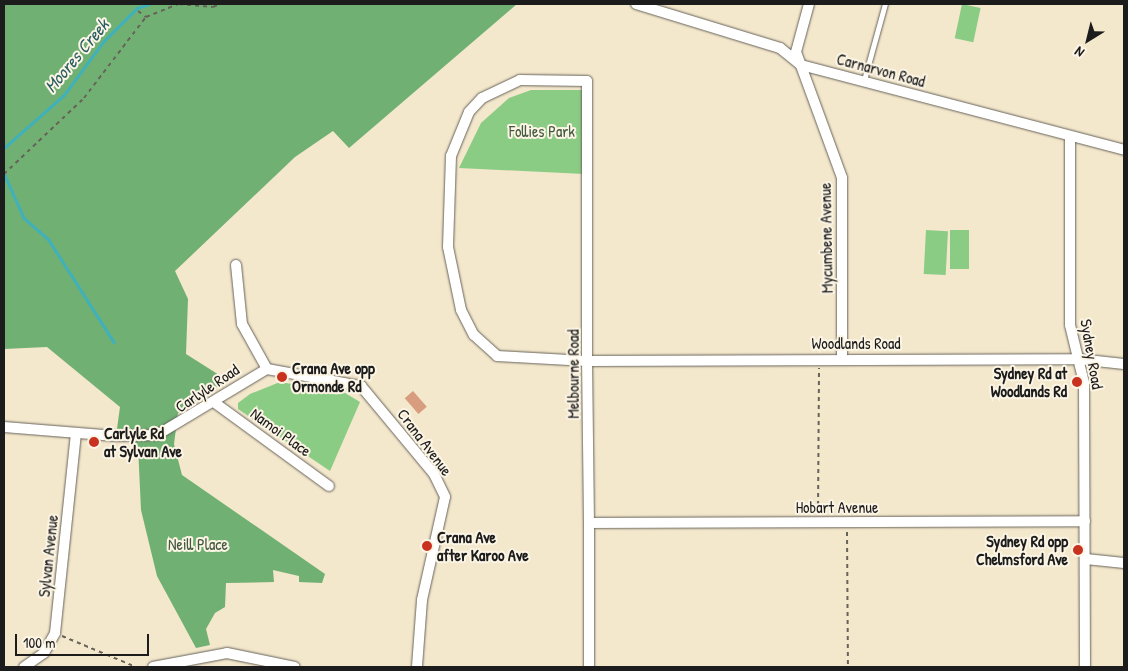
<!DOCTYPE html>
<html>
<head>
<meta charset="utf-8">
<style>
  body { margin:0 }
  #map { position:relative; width:1128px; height:671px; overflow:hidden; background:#f3e7cc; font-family:"Patrick Hand",sans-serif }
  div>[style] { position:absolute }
  .green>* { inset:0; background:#8bcc84; transform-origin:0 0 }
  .forest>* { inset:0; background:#70b072 }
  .stream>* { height:2.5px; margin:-1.25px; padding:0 1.25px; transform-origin:1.25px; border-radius:1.25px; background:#40b0bb }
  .building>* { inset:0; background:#d89d7e; transform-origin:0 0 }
  .path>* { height:2px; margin-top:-1px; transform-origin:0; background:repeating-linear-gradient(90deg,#67635a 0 4px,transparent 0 8px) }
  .roads { filter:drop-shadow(0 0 1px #67635a) drop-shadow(0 0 1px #67635a) }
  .service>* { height:5px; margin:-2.5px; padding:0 2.5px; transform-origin:2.5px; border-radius:2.5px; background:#fff }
  .minor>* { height:10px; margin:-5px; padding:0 5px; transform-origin:5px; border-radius:5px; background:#fff }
  .dots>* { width:14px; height:14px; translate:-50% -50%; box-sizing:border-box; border:2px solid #fcf5e5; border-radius:50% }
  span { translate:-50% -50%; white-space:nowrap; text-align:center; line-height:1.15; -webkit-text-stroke:4px #fcf5e5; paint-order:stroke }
  .street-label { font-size:16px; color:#1c1c1c }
  .park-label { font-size:16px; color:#435a40 }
  .poi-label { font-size:16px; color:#1c1c1c; font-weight:700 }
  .left { translate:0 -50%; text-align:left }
  .right { translate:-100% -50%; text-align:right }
  .water-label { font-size:18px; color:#2c5f64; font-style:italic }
  .frame { position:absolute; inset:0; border:5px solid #1c1c1c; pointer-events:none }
  .north { position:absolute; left:1063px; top:15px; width:50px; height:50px; -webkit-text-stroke:4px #fcf5e5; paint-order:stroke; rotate:216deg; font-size:14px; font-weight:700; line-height:20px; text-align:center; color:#1c1c1c }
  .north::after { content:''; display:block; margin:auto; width:18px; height:22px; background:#1c1c1c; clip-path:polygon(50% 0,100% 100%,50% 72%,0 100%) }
  .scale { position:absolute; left:15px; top:634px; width:134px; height:22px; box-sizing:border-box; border:2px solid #1c1c1c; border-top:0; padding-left:6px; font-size:15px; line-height:18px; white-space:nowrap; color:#1c1c1c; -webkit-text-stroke:4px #fcf5e5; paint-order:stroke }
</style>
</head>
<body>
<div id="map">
  <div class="green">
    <i style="left:962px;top:4px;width:19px;height:35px;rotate:12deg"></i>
    <i style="clip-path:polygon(531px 90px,583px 90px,584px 174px,459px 168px,481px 123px,509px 98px)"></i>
    <i style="left:926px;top:230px;width:22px;height:44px;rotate:3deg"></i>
    <i style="left:950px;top:230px;width:19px;height:39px"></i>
    <i style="clip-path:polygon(280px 382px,345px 393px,360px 402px,330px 471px,238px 409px,238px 403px,250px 394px)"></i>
  </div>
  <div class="forest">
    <i style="clip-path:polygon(4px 4px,517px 4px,349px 148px,333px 131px,295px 157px,175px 271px,188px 299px,186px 354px,227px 380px,178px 413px,174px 444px,182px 475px,325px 574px,322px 583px,299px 582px,299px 576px,273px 570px,274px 582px,226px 583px,225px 607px,215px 613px,206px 629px,210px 645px,196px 648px,157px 576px,141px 510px,138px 446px,116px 436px,120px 407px,47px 347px,4px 349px)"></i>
  </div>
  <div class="stream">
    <i style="left:4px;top:148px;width:80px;rotate:-41.5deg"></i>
    <i style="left:64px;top:95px;width:66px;rotate:-53.7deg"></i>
    <i style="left:103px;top:42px;width:48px;rotate:-45deg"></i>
    <i style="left:137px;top:8px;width:13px;rotate:-18deg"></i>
    <i style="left:4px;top:173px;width:49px;rotate:66deg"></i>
    <i style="left:24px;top:218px;width:33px;rotate:41deg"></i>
    <i style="left:49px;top:240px;width:121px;rotate:57.5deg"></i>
  </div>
  <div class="building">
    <i style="left:413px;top:391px;width:21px;height:11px;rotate:49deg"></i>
  </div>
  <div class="path">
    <i style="left:138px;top:11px;width:10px;rotate:37deg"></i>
    <i style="left:4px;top:174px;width:110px;rotate:-43.5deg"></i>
    <i style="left:84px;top:98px;width:102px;rotate:-52.6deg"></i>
    <i style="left:146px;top:17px;width:35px;rotate:-22deg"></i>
    <i style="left:179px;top:4px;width:34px;rotate:5deg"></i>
    <i style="left:213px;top:7px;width:8px;rotate:-23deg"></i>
    <i style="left:818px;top:513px;width:145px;rotate:-89.6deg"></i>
    <i style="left:847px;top:532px;width:135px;rotate:89.6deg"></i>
    <i style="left:62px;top:636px;width:80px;rotate:22.7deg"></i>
  </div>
  <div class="roads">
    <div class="service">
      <i style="left:864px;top:80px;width:79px;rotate:-74.6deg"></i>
    </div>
    <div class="minor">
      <i style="left:636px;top:4px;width:151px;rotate:17deg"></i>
      <i style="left:780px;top:48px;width:27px;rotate:39deg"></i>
      <i style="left:801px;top:65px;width:334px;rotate:14.7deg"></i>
      <i style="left:809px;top:4px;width:50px;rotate:105.2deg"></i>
      <i style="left:796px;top:52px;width:134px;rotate:69.9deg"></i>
      <i style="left:842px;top:178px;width:179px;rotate:90deg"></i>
      <i style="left:1070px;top:136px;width:189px;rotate:90deg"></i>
      <i style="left:1070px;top:325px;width:60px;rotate:76.4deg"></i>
      <i style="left:1084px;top:383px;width:284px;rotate:89.8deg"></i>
      <i style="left:236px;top:265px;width:59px;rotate:84.2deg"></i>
      <i style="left:242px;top:324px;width:51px;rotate:60.9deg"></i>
      <i style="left:215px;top:403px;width:141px;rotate:36.1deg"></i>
      <i style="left:4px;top:427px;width:112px;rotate:4.6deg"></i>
      <i style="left:116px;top:436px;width:41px;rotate:-1.4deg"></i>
      <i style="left:157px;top:435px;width:128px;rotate:-31deg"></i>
      <i style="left:267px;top:369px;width:96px;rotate:10.3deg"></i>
      <i style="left:361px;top:386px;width:114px;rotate:50.3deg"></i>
      <i style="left:434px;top:474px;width:25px;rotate:64deg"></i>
      <i style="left:445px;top:497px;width:106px;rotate:102.6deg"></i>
      <i style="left:422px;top:600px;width:67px;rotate:94.3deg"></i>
      <i style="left:589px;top:523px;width:496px;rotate:-0.2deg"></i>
      <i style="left:1086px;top:559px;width:38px;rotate:6deg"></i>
      <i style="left:24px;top:667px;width:24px;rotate:-35deg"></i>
      <i style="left:44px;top:653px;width:23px;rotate:-61deg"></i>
      <i style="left:55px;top:633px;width:200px;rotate:-84deg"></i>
      <i style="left:153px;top:667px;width:75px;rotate:-10.7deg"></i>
      <i style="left:227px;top:653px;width:69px;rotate:11.6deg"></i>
      <i style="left:589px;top:667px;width:144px;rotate:-90deg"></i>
      <i style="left:589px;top:523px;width:162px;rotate:-90.7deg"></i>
      <i style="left:587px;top:361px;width:280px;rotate:-90deg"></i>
      <i style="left:587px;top:81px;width:67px;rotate:-179.1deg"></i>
      <i style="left:520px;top:80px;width:42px;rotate:154.7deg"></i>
      <i style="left:482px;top:98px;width:19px;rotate:133deg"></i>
      <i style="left:469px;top:112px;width:48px;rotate:112.2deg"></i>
      <i style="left:451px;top:156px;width:91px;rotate:91.9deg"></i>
      <i style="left:448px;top:247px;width:64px;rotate:78.3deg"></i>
      <i style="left:461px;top:310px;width:28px;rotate:63deg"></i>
      <i style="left:474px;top:335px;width:31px;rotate:42deg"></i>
      <i style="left:497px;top:356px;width:90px;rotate:3.2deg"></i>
      <i style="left:587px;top:361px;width:491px;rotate:-0.2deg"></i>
      <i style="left:1078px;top:359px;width:46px;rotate:6.2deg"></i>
    </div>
  </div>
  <div class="dots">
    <i style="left:282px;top:377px;background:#c8321e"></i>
    <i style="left:1077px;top:382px;background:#c8321e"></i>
    <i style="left:94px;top:442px;background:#c8321e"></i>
    <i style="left:427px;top:546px;background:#c8321e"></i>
    <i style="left:1078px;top:550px;background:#c8321e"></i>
  </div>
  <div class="street-label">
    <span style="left:881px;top:70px;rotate:15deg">Carnarvon Road</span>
    <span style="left:826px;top:238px;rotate:-91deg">Mycumbene Avenue</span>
    <span style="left:856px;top:343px">Woodlands Road</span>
    <span style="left:1092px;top:354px;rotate:80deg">Sydney Road</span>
    <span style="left:573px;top:374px;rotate:-90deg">Melbourne Road</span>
    <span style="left:207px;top:388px;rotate:-34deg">Carlyle Road</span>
    <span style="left:281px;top:432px;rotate:36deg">Namoi Place</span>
    <span style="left:425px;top:442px;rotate:53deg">Crana Avenue</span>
    <span style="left:837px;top:507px">Hobart Avenue</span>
    <span style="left:48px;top:556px;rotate:-84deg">Sylvan Avenue</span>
  </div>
  <div class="park-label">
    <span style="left:542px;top:131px">Follies Park</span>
    <span style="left:198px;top:544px">Neill Place</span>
  </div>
  <div class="poi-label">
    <span class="left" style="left:292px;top:377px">Crana Ave opp<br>Ormonde Rd</span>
    <span class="right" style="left:1067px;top:382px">Sydney Rd at<br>Woodlands Rd</span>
    <span class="left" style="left:104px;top:442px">Carlyle Rd<br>at Sylvan Ave</span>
    <span class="left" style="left:437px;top:546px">Crana Ave<br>after Karoo Ave</span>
    <span class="right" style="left:1068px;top:550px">Sydney Rd opp<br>Chelmsford Ave</span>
  </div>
  <div class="water-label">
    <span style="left:77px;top:56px;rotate:-50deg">Moores Creek</span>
  </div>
  <div class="frame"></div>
  <div class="north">N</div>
  <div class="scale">100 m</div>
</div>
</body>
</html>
